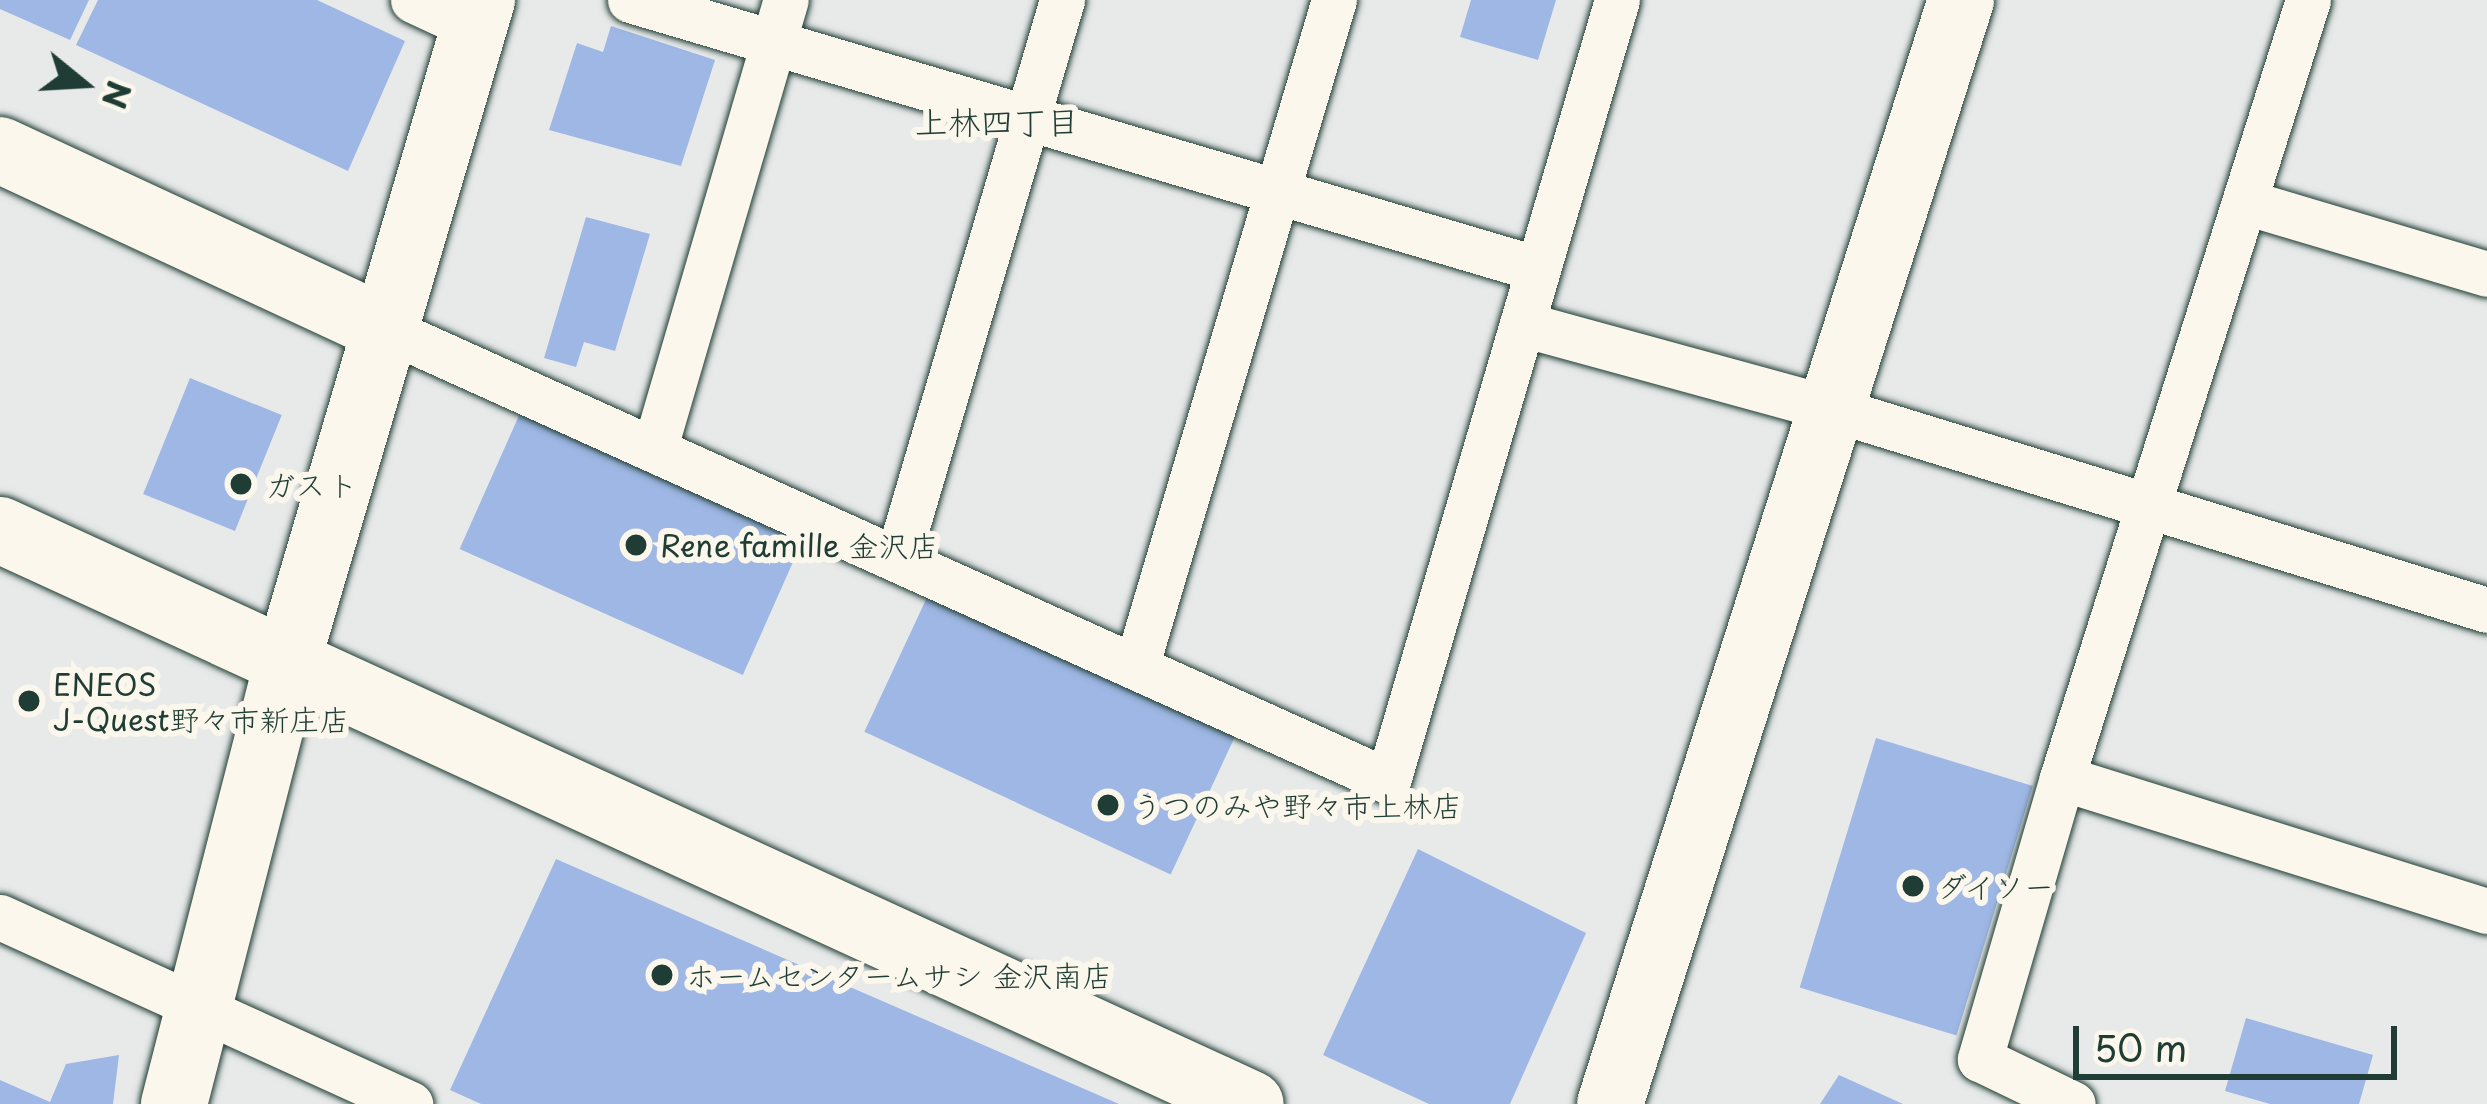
<!DOCTYPE html>
<html>
<head>
<meta charset="utf-8">
<style>
  body { margin:0 }
  #map { position:relative; width:2487px; height:1104px; overflow:hidden; background:#e8eaea; font-family:"Playpen Sans","Klee One",sans-serif }
  div>[style] { position:absolute }
  .building>* { inset:0; background:#9eb7e4; transform-origin:0 0 }
  .roads { filter:drop-shadow(0 0 3px #1f3d34) drop-shadow(0 0 3px #1f3d34) }
  .street>* { height:45px; margin:-22.5px; padding:0 22.5px; transform-origin:22.5px; border-radius:22.5px; background:#fbf7ec }
  .secondary>* { height:66px; margin:-33px; padding:0 33px; transform-origin:33px; border-radius:33px; background:#fbf7ec }
  .dots>* { width:33px; height:33px; translate:-50% -50%; box-sizing:border-box; border:6px solid #fbf7ec; border-radius:50% }
  span { translate:-50% -50%; white-space:nowrap; text-align:center; line-height:1.15; -webkit-text-stroke:12px #fbf7ec; paint-order:stroke }
  .poi-label { font-size:30px; color:#1f3d34 }
  .left { translate:0 -50%; text-align:left }
  .neighbourhood-label { font-size:33px; color:#1f3d34 }
  .north { position:absolute; left:24px; top:24px; width:120px; height:120px; -webkit-text-stroke:9px #fbf7ec; paint-order:stroke; rotate:108deg; font-size:33px; font-weight:700; line-height:48px; text-align:center; color:#1f3d34 }
  .north::after { content:''; display:block; margin:auto; width:42px; height:54px; background:#1f3d34; clip-path:polygon(50% 0,100% 100%,50% 72%,0 100%) }
  .scale { position:absolute; left:2073px; top:1026px; width:324px; height:54px; box-sizing:border-box; border:6px solid #1f3d34; border-top:0; padding-left:15px; font-size:36px; line-height:42px; white-space:nowrap; color:#1f3d34; -webkit-text-stroke:9px #fbf7ec; paint-order:stroke }
</style>
</head>
<body>
<div id="map">
  <div class="building">
    <i style="clip-path:polygon(0 0,89px 0,70px 40px,0 9px)"></i>
    <i style="clip-path:polygon(98px 0,317px 0,405px 41px,348px 171px,76px 45px)"></i>
    <i style="clip-path:polygon(1471px 0,1556px 0,1538px 60px,1460px 37px)"></i>
    <i style="clip-path:polygon(611px 26px,715px 60px,681px 166px,549px 130px,577px 43px,603px 52px)"></i>
    <i style="clip-path:polygon(586px 217px,650px 234px,615px 351px,584px 342px,576px 367px,544px 358px)"></i>
    <i style="left:190px;top:378px;width:99px;height:125px;rotate:22deg"></i>
    <i style="left:521px;top:411px;width:310px;height:151px;rotate:24deg"></i>
    <i style="left:929px;top:593px;width:338px;height:153px;rotate:25deg"></i>
    <i style="left:1876px;top:738px;width:164px;height:261px;rotate:17deg"></i>
    <i style="clip-path:polygon(1418px 849px,1586px 933px,1510px 1104px,1429px 1104px,1323px 1055px)"></i>
    <i style="clip-path:polygon(556px 859px,1119px 1104px,481px 1104px,450px 1090px)"></i>
    <i style="clip-path:polygon(2246px 1018px,2373px 1055px,2359px 1104px,2270px 1104px,2225px 1091px)"></i>
    <i style="clip-path:polygon(119px 1055px,113px 1104px,0 1104px,0 1080px,50px 1102px,66px 1064px)"></i>
    <i style="clip-path:polygon(1839px 1075px,1903px 1104px,1820px 1104px)"></i>
  </div>
  <div class="roads">
    <div class="street">
      <i style="left:413px;top:0;width:66px;rotate:25deg"></i>
      <i style="left:630px;top:0;width:947px;rotate:16.5deg"></i>
      <i style="left:2308px;top:0;width:816px;rotate:107.55deg"></i>
      <i style="left:2062px;top:778px;width:445px;rotate:17.4deg"></i>
      <i style="left:2249px;top:203px;width:248px;rotate:16.6deg"></i>
      <i style="left:1522px;top:324px;width:322px;rotate:15.3deg"></i>
      <i style="left:1833px;top:409px;width:684px;rotate:17.08deg"></i>
      <i style="left:386px;top:329px;width:1099px;rotate:24.28deg"></i>
      <i style="left:1388px;top:781px;width:814px;rotate:-73.66deg"></i>
      <i style="left:655px;top:447px;width:466px;rotate:-73.7deg"></i>
      <i style="left:898px;top:557px;width:581px;rotate:-73.59deg"></i>
      <i style="left:1137px;top:664px;width:693px;rotate:-73.48deg"></i>
      <i style="left:2062px;top:778px;width:293px;rotate:106.3deg"></i>
      <i style="left:1980px;top:1059px;width:103px;rotate:25.8deg"></i>
      <i style="left:0;top:917px;width:451px;rotate:24.5deg"></i>
    </div>
    <div class="secondary">
      <i style="left:0;top:150px;width:425px;rotate:24.9deg"></i>
      <i style="left:0;top:530px;width:1376px;rotate:24.65deg"></i>
      <i style="left:174px;top:1104px;width:455px;rotate:-75.6deg"></i>
      <i style="left:287px;top:663px;width:691px;rotate:-73.61deg"></i>
      <i style="left:1610px;top:1104px;width:1158px;rotate:-72.36deg"></i>
    </div>
  </div>
  <div class="dots">
    <i style="left:241px;top:484px;background:#1f3d34"></i>
    <i style="left:636px;top:545px;background:#1f3d34"></i>
    <i style="left:29px;top:701px;background:#1f3d34"></i>
    <i style="left:1108px;top:805px;background:#1f3d34"></i>
    <i style="left:1913px;top:886px;background:#1f3d34"></i>
    <i style="left:662px;top:975px;background:#1f3d34"></i>
  </div>
  <div class="poi-label">
    <span class="left" style="left:265px;top:484px">ガスト</span>
    <span class="left" style="left:660px;top:545px">Rene famille 金沢店</span>
    <span class="left" style="left:53px;top:701px">ENEOS<br>J-Quest野々市新庄店</span>
    <span class="left" style="left:1132px;top:805px">うつのみや野々市上林店</span>
    <span class="left" style="left:1937px;top:886px">ダイソー</span>
    <span class="left" style="left:686px;top:975px">ホームセンタームサシ 金沢南店</span>
  </div>
  <div class="neighbourhood-label">
    <span style="left:997px;top:121px">上林四丁目</span>
  </div>
  <div class="north">N</div>
  <div class="scale">50 m</div>
</div>
</body>
</html>
